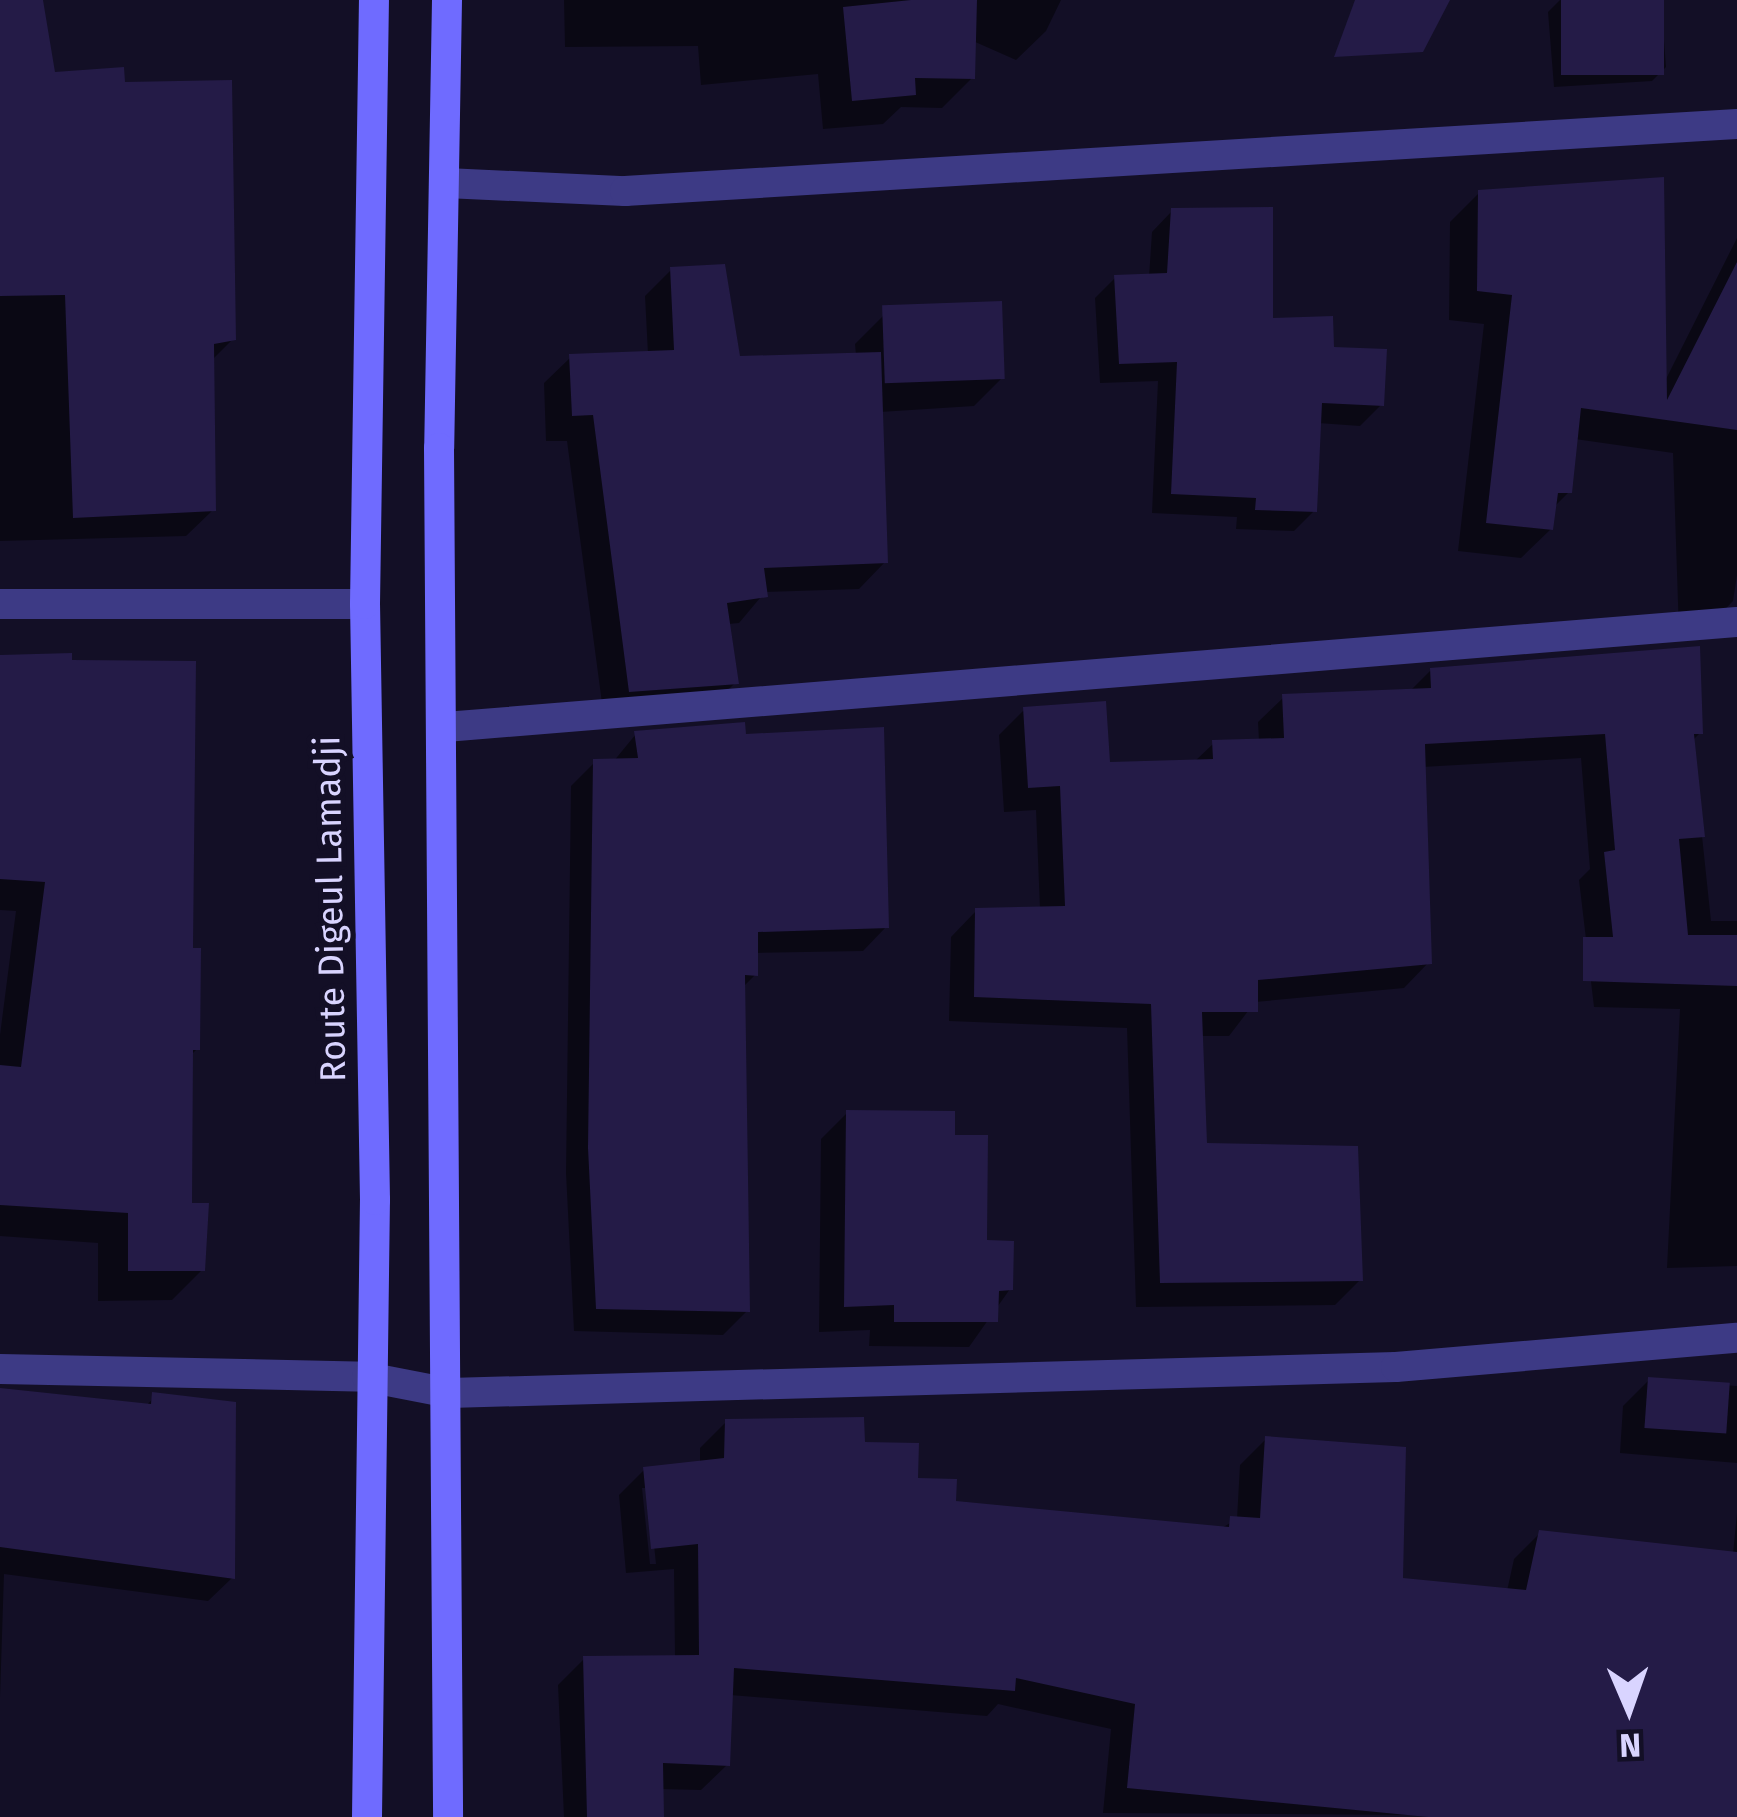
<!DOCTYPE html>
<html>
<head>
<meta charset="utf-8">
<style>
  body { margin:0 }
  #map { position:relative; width:1737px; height:1817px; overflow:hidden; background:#130f26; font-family:"Fira Sans",sans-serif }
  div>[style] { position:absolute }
  .shadow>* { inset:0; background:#0007 }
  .building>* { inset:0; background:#241b47; transform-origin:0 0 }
  .street>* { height:30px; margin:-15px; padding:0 15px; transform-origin:15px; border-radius:15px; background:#3d3a85 }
  .secondary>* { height:30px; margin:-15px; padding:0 15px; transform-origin:15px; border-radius:15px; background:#6f6bff }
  span { translate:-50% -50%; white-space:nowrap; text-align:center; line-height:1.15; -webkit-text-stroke:10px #130f26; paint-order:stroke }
  .street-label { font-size:36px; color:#d9d4ff }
  .north { position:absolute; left:1569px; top:1649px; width:120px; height:120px; -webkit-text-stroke:9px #130f26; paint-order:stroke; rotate:178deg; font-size:33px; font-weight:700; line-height:48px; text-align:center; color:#d9d4ff }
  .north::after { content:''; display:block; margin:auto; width:42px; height:54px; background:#d9d4ff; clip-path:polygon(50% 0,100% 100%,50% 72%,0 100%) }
</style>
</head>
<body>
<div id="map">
  <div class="shadow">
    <i style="clip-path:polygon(0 0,40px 0,52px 75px,122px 85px,233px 339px,212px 360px,213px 510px,186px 536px,0 541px)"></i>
    <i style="clip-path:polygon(564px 0,1061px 0,1046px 31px,1016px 60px,973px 41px,972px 78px,942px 108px,901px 107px,883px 124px,823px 129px,818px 74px,701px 85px,698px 46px,565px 47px)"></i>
    <i style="clip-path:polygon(1560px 0,1661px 0,1666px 67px,1652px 81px,1554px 87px,1548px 12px)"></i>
    <i style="clip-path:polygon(1479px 193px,1664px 383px,1737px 238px,1737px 575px,1733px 601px,1704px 631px,1679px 633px,1673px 453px,1575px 439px,1569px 492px,1553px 508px,1551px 529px,1521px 558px,1458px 551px,1484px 324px,1449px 320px,1450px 222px)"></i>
    <i style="clip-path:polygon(1172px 211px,1270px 321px,1331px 350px,1381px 405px,1360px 426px,1318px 423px,1314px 511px,1294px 531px,1236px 529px,1237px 517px,1152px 513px,1158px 381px,1100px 383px,1095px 298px,1115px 278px,1149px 277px,1152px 232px)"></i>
    <i style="clip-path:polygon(672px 269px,738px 359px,856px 355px,855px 344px,884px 315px,1002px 378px,974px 406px,880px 412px,885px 562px,859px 589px,765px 592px,739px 623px,728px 624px,736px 682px,709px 709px,604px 718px,567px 441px,546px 441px,544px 383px,571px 357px,648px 354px,645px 296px)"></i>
    <i style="clip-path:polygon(0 658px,190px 951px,197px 1049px,190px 1056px,189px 1206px,202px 1270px,172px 1300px,98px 1301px,98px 1243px,0 1236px,0 1035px,16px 911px,0 910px)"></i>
    <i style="clip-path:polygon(1431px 670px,1700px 733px,1692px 741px,1711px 921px,1737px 921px,1737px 1266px,1667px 1268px,1680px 1009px,1594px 1007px,1579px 880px,1590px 869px,1581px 758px,1422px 767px,1429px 962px,1404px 988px,1255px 1002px,1229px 1036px,1200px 1036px,1204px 1146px,1360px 1280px,1335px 1305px,1136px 1307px,1127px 1028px,949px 1021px,951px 937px,976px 911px,1040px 909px,1036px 810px,1004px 812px,999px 735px,1024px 710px,1107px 765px,1194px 762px,1214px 743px,1259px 741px,1258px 722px,1284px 697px,1409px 692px)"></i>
    <i style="clip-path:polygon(636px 734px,744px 737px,886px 927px,863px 951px,755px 953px,755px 975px,743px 987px,747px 1311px,723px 1335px,574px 1331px,566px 1173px,571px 786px,595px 762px,613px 762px)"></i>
    <i style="clip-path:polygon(847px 1113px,952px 1138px,984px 1244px,1010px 1289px,969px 1347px,869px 1346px,870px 1330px,819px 1332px,821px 1139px)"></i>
    <i style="clip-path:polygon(1649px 1380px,1737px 1386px,1737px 1463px,1620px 1453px,1623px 1406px)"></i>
    <i style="clip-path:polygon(156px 1395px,232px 1578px,208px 1601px,4px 1574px,0 1698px,0 1437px,146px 1406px)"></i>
    <i style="clip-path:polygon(evenodd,726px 1422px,862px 1444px,953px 1504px,1220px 1529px,1237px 1519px,1240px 1465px,1266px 1439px,1396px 1578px,1507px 1591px,1514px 1559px,1540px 1533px,1733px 1554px,1737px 1513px,1737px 1817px,1103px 1813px,1111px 1729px,998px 1704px,987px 1716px,730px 1695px,727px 1765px,701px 1790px,660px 1789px,661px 1817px,564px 1817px,558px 1685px,584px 1659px,675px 1658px,674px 1569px,626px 1573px,619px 1495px,644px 1470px,700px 1464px,700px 1448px,726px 1422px,642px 1488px,648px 1488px,656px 1564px,650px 1564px,642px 1488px)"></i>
  </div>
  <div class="building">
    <i style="clip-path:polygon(0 0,43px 0,55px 72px,124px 67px,125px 82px,232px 80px,236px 340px,214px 344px,216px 511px,73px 518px,65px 295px,0 296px)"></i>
    <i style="clip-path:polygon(911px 0,977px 0,975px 79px,915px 78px,916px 95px,852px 101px,843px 7px)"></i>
    <i style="clip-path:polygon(1355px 0,1450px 0,1423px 52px,1334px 57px)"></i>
    <i style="left:1561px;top:0;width:103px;height:75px"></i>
    <i style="clip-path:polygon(1664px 177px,1667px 400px,1737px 262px,1737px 430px,1581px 408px,1572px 493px,1558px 493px,1553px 530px,1486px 523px,1512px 295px,1477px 291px,1478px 190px)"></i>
    <i style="clip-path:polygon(1273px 207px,1273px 318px,1333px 316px,1334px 347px,1387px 349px,1384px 406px,1322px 403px,1317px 512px,1255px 510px,1256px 498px,1171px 494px,1177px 362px,1119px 364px,1114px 275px,1167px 273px,1171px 208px)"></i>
    <i style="clip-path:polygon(725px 264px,740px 356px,881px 352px,888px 563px,764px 568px,768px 597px,727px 603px,739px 684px,629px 692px,593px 415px,572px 416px,569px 354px,674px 350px,670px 267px)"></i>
    <i style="left:1002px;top:301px;width:78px;height:120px;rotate:88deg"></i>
    <i style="clip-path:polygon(1700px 646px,1703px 734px,1694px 734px,1705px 837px,1679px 839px,1688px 935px,1737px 935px,1737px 986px,1583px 981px,1583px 937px,1613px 937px,1604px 852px,1615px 850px,1605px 734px,1425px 744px,1432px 964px,1258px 980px,1258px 1012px,1202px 1012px,1207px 1143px,1358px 1146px,1363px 1281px,1160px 1283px,1151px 1004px,974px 997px,975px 908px,1065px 906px,1060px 786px,1028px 788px,1023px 707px,1106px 701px,1110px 762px,1213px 759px,1212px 740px,1284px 738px,1282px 694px,1431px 688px,1430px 668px)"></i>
    <i style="clip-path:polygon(72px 653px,72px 660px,196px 661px,193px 948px,201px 948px,200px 1050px,193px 1050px,192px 1203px,209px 1203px,205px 1271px,128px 1271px,128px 1213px,0 1205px,0 1065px,21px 1067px,45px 882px,0 879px,0 655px)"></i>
    <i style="clip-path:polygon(745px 722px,746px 734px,884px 727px,889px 928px,758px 932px,758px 976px,745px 975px,750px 1312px,596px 1309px,588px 1148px,593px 759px,638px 758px,634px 731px)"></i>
    <i style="clip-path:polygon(846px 1110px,955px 1111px,955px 1135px,988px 1135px,987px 1240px,1014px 1241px,1013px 1290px,999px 1291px,998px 1322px,894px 1322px,894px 1305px,844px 1307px)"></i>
    <i style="left:1648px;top:1377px;width:82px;height:51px;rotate:4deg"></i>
    <i style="clip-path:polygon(0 1388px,151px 1404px,152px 1392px,236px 1402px,235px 1579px,0 1547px)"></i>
    <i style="clip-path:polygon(864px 1417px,865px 1442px,919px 1443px,918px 1478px,957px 1479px,956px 1501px,1229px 1527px,1230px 1516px,1260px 1518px,1265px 1436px,1406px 1447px,1403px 1578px,1526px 1590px,1539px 1530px,1737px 1552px,1737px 1817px,1428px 1817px,1127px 1788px,1135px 1704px,1016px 1678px,1015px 1691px,734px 1668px,730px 1766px,663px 1763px,664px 1817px,587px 1817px,583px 1656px,699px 1655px,698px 1544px,651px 1549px,643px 1467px,724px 1458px,725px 1419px)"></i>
  </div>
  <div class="street">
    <i style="left:446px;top:183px;width:179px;rotate:2.6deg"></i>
    <i style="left:625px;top:191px;width:1114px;rotate:-3.45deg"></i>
    <i style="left:0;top:604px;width:365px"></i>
    <i style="left:445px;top:727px;width:1296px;rotate:-4.65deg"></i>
    <i style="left:0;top:1369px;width:367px;rotate:1.2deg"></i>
    <i style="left:367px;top:1377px;width:84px;rotate:11deg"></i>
    <i style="left:449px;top:1393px;width:947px;rotate:-1.57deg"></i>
    <i style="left:1396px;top:1367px;width:342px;rotate:-4.9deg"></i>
  </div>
  <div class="secondary">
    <i style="left:447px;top:0;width:448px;rotate:91deg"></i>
    <i style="left:439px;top:448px;width:1369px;rotate:89.62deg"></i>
    <i style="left:367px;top:1817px;width:617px;rotate:-89.26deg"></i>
    <i style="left:375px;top:1200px;width:596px;rotate:-90.96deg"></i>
    <i style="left:365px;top:604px;width:604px;rotate:-89.15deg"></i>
  </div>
  <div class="street-label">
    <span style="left:331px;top:909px;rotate:-91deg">Route Digeul Lamadji</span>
  </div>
  <div class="north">N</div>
</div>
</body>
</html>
